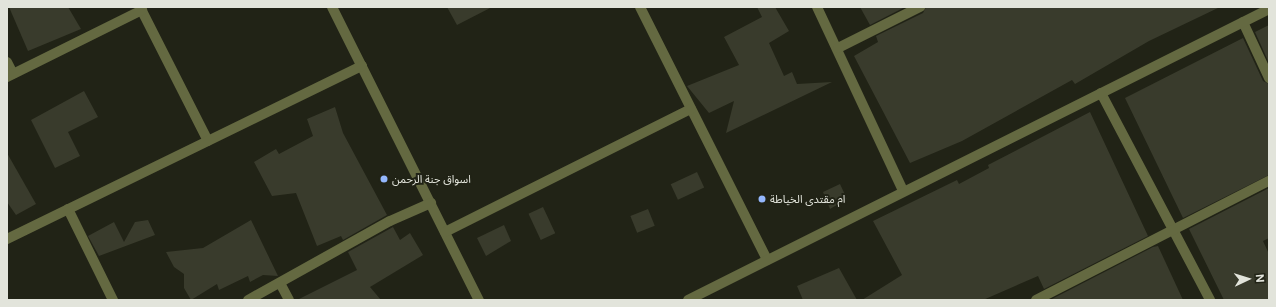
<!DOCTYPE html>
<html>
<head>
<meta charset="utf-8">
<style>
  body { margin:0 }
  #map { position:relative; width:1276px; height:307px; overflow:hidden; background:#212316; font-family:"Public Sans","Noto Sans Arabic",sans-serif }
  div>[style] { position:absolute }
  .building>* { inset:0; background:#393b2c; transform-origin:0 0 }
  .minor>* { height:10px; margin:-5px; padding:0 5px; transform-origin:5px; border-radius:5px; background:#646941 }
  .dots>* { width:11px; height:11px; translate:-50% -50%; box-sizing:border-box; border:2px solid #212316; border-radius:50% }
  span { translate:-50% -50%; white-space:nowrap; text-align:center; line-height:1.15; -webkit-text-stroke:4px #212316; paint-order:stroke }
  .poi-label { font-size:11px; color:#e2e4db }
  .left { translate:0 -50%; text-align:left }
  .frame { position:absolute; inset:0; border:8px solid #e2e4db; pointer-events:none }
  .north { position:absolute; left:1228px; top:259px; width:40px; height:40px; -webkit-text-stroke:3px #212316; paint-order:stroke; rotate:86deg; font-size:11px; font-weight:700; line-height:16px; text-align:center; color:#e2e4db }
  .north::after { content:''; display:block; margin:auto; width:14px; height:18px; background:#e2e4db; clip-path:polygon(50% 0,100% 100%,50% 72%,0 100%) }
</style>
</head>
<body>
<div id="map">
  <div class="building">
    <i style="clip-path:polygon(9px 7px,68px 7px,81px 29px,28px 51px)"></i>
    <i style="clip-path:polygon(447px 7px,492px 7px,457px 25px)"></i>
    <i style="clip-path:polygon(757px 7px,775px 7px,789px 31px,769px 43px,784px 76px,792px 72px,797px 84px,832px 82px,726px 133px,734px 101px,709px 113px,687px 86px,739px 65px,724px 37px,762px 17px)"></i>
    <i style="clip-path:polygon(860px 7px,905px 7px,870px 25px)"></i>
    <i style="clip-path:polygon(926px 7px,1220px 7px,1149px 41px,1075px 84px,1072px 80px,962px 141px,910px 163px,854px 56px,878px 42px,876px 36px,923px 13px)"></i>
    <i style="clip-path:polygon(1269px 25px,1269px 63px,1255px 32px)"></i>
    <i style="clip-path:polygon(1243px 38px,1263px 81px,1269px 84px,1269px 175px,1183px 218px,1125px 98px)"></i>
    <i style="clip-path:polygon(84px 91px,98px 117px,68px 132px,80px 156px,55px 168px,31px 120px)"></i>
    <i style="clip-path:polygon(335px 107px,343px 133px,387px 215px,343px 240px,341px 236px,317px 246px,296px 193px,272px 196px,254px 162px,276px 149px,279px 154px,313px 136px,307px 119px)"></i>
    <i style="clip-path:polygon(1090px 112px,1148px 236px,1044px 289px,1038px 276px,983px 300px,862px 300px,902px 275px,873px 221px,957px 180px,959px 184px,989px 168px,988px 165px)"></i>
    <i style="clip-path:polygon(7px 153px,36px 204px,16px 215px,7px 202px)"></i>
    <i style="left:697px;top:172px;width:17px;height:29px;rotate:65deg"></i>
    <i style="clip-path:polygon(840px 184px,847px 199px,830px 209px,823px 192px)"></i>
    <i style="clip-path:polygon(1269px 188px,1269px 238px,1263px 241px,1269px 254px,1269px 300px,1224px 300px,1189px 229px)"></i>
    <i style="left:543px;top:207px;width:29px;height:16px;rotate:65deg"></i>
    <i style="left:648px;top:209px;width:18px;height:19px;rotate:68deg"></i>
    <i style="clip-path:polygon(148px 220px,155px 235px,99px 256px,88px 236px,114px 222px,124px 242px,135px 222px)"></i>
    <i style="clip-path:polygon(251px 220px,278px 276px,263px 275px,250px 282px,248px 276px,219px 290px,217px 284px,191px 300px,184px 288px,184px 274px,174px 267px,166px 252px,203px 248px)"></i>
    <i style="clip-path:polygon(504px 225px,511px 241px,486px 256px,477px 238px)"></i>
    <i style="clip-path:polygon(393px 227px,400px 240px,410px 233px,423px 255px,370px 287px,381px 300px,297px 300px,357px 270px,348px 252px)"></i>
    <i style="clip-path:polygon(1158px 246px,1183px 300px,1050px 300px,1153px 247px)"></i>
    <i style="clip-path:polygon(839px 268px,857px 300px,803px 300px,797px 286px)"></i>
  </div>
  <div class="minor">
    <i style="left:140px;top:7px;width:150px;rotate:63.1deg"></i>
    <i style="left:332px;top:7px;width:328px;rotate:63.4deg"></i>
    <i style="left:640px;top:7px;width:283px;rotate:63.3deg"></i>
    <i style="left:817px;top:7px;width:203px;rotate:64.9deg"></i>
    <i style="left:1243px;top:22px;width:62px;rotate:65.1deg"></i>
    <i style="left:838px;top:48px;width:92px;rotate:-26.6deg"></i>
    <i style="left:7px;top:62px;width:13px;rotate:63deg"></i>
    <i style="left:7px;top:77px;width:151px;rotate:-26.4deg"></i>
    <i style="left:1101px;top:93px;width:234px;rotate:62.2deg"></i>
    <i style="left:68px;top:209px;width:102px;rotate:63.7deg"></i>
    <i style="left:445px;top:232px;width:275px;rotate:-26.6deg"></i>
    <i style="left:7px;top:239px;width:395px;rotate:-26deg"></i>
    <i style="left:280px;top:283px;width:19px;rotate:62deg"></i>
    <i style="left:248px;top:300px;width:162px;rotate:-29.1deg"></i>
    <i style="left:390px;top:221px;width:45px;rotate:-23.7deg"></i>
    <i style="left:688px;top:300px;width:650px;rotate:-26.6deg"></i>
    <i style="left:1036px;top:300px;width:262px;rotate:-27.1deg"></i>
  </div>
  <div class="dots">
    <i style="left:384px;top:179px;background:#94b7fd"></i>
    <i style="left:762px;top:199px;background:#94b7fd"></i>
  </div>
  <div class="poi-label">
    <span class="left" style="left:392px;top:179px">اسواق جنة الرحمن</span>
    <span class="left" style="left:770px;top:199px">ام مقتدى الخياطة</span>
  </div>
  <div class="frame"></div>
  <div class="north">N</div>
</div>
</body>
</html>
